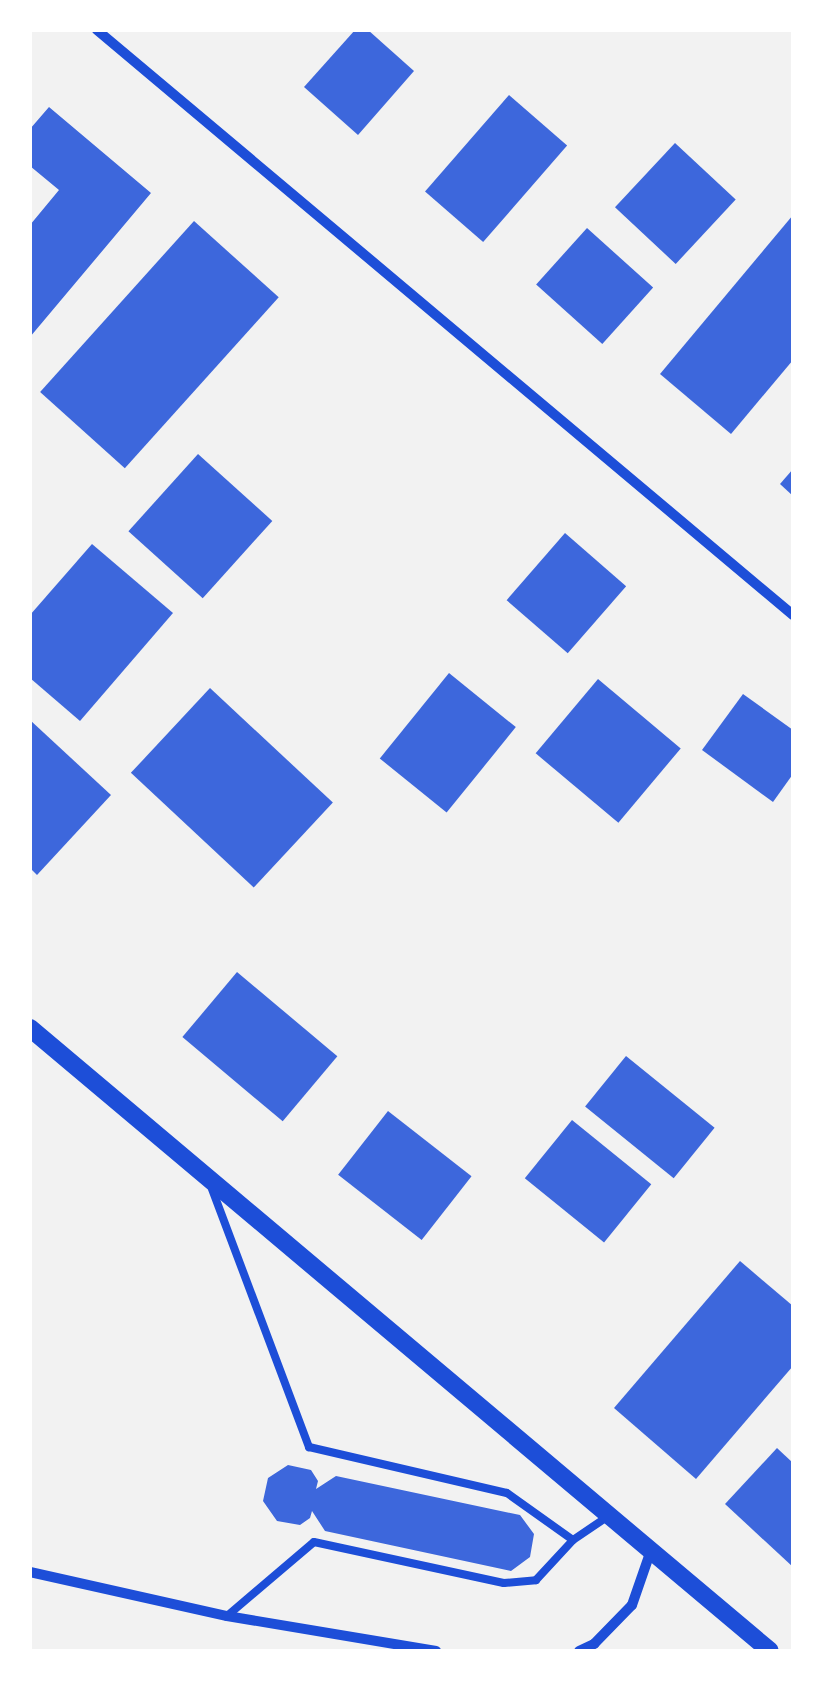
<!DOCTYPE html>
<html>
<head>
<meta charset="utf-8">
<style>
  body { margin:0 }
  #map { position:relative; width:823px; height:1681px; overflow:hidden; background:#f2f2f2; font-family:"Noto Sans",sans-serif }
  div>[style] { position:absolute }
  .building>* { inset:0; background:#3d67dc; transform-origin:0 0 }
  .service>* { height:8px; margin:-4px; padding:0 4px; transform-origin:4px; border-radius:4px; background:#1d4ed8 }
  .minor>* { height:10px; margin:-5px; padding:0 5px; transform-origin:5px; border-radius:5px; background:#1d4ed8 }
  .tertiary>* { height:18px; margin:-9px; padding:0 9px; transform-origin:9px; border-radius:9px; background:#1d4ed8 }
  span { translate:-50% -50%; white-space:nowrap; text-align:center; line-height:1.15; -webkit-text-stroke:10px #fff; paint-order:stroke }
  .frame { position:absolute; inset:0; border:32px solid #fff; pointer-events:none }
</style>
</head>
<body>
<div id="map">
  <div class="building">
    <i style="clip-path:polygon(355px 30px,368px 30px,414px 71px,358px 135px,304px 87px)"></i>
    <i style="left:509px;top:95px;width:77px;height:128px;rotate:41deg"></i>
    <i style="clip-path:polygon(49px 107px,151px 193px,30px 337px,30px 225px,59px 190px,30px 166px,30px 129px)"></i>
    <i style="left:675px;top:143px;width:83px;height:88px;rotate:43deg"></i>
    <i style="clip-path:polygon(793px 215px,793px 360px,731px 434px,660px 374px)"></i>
    <i style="left:194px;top:221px;width:114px;height:230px;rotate:42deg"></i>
    <i style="left:587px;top:228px;width:89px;height:76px;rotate:42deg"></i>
    <i style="left:198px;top:454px;width:100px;height:104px;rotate:42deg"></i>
    <i style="clip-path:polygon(793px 469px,793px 496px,780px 484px)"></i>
    <i style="left:565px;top:533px;width:81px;height:89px;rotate:41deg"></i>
    <i style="clip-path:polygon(92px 544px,173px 613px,80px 721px,30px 678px,30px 615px)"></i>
    <i style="left:449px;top:673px;width:86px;height:110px;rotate:39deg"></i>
    <i style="left:598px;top:679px;width:108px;height:97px;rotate:40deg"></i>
    <i style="left:210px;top:688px;width:168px;height:116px;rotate:43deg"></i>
    <i style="clip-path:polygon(743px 694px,793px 730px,793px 774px,773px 802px,702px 750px)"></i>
    <i style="clip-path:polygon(30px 720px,111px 795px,37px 875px,30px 868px)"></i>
    <i style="left:237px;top:972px;width:131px;height:85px;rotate:40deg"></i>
    <i style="left:626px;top:1056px;width:114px;height:65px;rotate:39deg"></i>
    <i style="left:388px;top:1111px;width:106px;height:81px;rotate:38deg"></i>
    <i style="left:572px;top:1120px;width:102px;height:75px;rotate:39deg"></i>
    <i style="clip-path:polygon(740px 1261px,793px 1306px,793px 1366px,696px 1479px,614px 1408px)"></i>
    <i style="clip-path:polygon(777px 1448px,793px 1463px,793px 1567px,725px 1504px)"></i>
    <i style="clip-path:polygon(288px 1465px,311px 1470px,318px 1481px,316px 1489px,336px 1476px,520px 1515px,534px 1534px,530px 1557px,511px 1571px,325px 1531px,312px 1511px,310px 1518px,300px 1525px,277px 1521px,263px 1501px,268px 1478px)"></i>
  </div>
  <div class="service">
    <i style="left:212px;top:1189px;width:276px;rotate:69.4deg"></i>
    <i style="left:309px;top:1447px;width:203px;rotate:13.1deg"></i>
    <i style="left:507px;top:1493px;width:81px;rotate:35.5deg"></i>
    <i style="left:573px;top:1540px;width:41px;rotate:-34.1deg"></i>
    <i style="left:227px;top:1616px;width:114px;rotate:-40.4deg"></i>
    <i style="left:314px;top:1542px;width:194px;rotate:12.2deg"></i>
    <i style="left:504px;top:1583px;width:32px;rotate:-5deg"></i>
    <i style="left:536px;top:1580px;width:54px;rotate:-47.2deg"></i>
  </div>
  <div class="minor">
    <i style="left:97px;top:30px;width:909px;rotate:40.05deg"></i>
    <i style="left:30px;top:1572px;width:202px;rotate:12.6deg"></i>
    <i style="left:227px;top:1616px;width:212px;rotate:9.5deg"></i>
    <i style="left:579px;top:1651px;width:17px;rotate:-25deg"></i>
    <i style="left:594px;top:1644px;width:54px;rotate:-45.7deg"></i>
    <i style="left:632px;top:1605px;width:55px;rotate:-70.9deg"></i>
  </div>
  <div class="tertiary">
    <i style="left:30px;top:1028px;width:967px;rotate:40.09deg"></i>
  </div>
  <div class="frame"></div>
</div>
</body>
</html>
